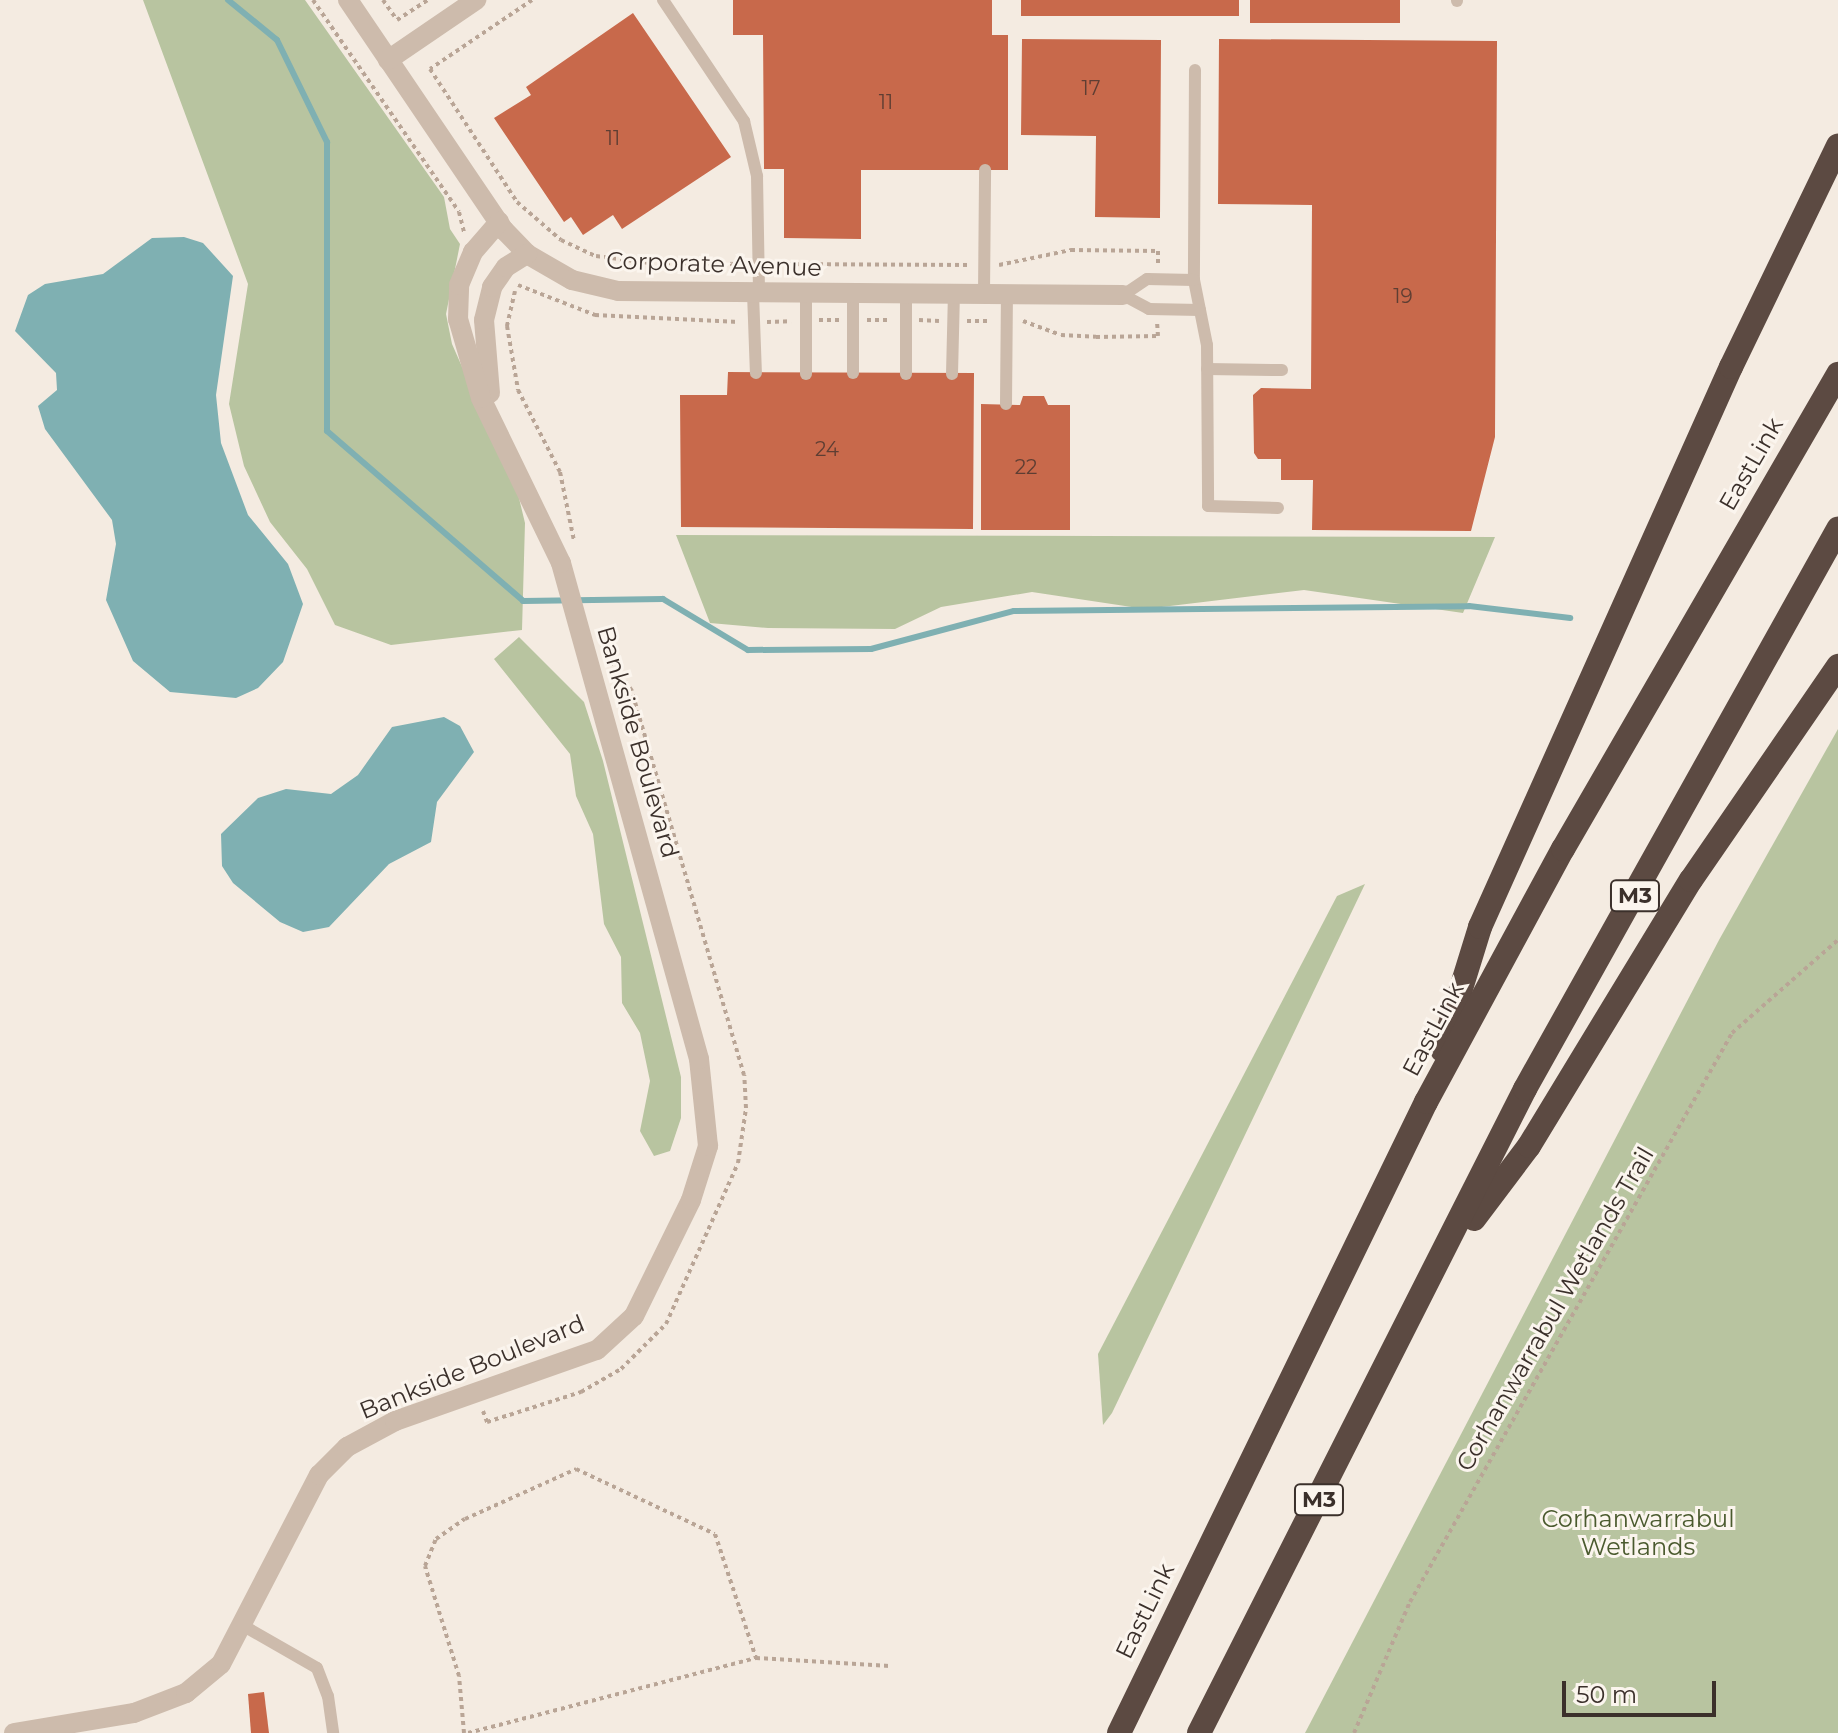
<!DOCTYPE html>
<html>
<head>
<meta charset="utf-8">
<style>
  body { margin:0 }
  #map { position:relative; width:1838px; height:1733px; overflow:hidden; background:#f4ebe1; font-family:Montserrat,sans-serif }
  div>[style] { position:absolute }
  .green>* { inset:0; background:#b8c4a0 }
  .water>* { inset:0; background:#7fb0b2 }
  .stream>* { height:6px; margin:-3px; padding:0 3px; transform-origin:3px; border-radius:3px; background:#7fb0b2 }
  .building>* { inset:0; background:#c8694b; transform-origin:0 0 }
  .path>* { height:4px; margin-top:-2px; transform-origin:0; background:repeating-linear-gradient(90deg,#b9a596 0 4px,transparent 0 8px) }
  .lane>* { height:12px; margin:-6px; padding:0 6px; transform-origin:6px; border-radius:6px; background:#cdbbac }
  .street>* { height:20px; margin:-10px; padding:0 10px; transform-origin:10px; border-radius:10px; background:#cdbbac }
  .highway>* { height:24px; margin:-12px; padding:0 12px; transform-origin:12px; border-radius:12px; background:#5c4a42 }
  span { translate:-50% -50%; white-space:nowrap; text-align:center; line-height:1.15; -webkit-text-stroke:6px #fbf5ee; paint-order:stroke }
  .number-label { font-size:20px; color:#5e3e33 }
  .number-label span { -webkit-text-stroke-width:0 }
  .shield-label span { padding:2px 6px; background:#fbf5ee; border:2px solid; border-radius:6px; -webkit-text-stroke-width:0 }
  .shield-label { font-size:22px; color:#3b302b; font-weight:700 }
  .street-label { font-size:24px; color:#3b302b }
  .park-label { font-size:24px; color:#4a5a2e }
  .scale { position:absolute; left:1562px; top:1681px; width:154px; height:36px; box-sizing:border-box; border:4px solid #3b302b; border-top:0; padding-left:10px; font-size:24px; line-height:28px; white-space:nowrap; color:#3b302b; -webkit-text-stroke:6px #fbf5ee; paint-order:stroke }
</style>
</head>
<body>
<div id="map">
  <div class="green">
    <i style="clip-path:polygon(143px 0,305px 0,444px 197px,450px 229px,460px 244px,446px 314px,452px 344px,518px 494px,525px 523px,522px 630px,391px 645px,335px 625px,307px 569px,270px 522px,244px 466px,229px 404px,248px 284px)"></i>
    <i style="clip-path:polygon(676px 535px,1495px 537px,1463px 613px,1304px 590px,1145px 609px,1032px 592px,941px 607px,895px 629px,768px 628px,710px 623px)"></i>
    <i style="clip-path:polygon(519px 637px,584px 702px,603px 761px,681px 1077px,681px 1118px,670px 1151px,654px 1156px,640px 1131px,650px 1081px,640px 1033px,622px 1003px,621px 957px,604px 924px,593px 834px,576px 796px,570px 754px,494px 659px)"></i>
    <i style="clip-path:polygon(1838px 729px,1838px 1733px,1305px 1733px,1719px 940px)"></i>
    <i style="clip-path:polygon(1365px 884px,1112px 1413px,1103px 1425px,1098px 1354px,1337px 896px)"></i>
  </div>
  <div class="water">
    <i style="clip-path:polygon(184px 237px,203px 243px,233px 276px,216px 395px,221px 443px,248px 515px,288px 564px,303px 604px,283px 662px,258px 688px,236px 698px,170px 692px,133px 661px,106px 600px,116px 544px,112px 520px,45px 429px,38px 406px,57px 390px,56px 373px,15px 331px,28px 295px,45px 284px,103px 274px,152px 238px)"></i>
    <i style="clip-path:polygon(444px 717px,460px 726px,474px 752px,437px 802px,431px 842px,389px 864px,329px 927px,303px 932px,280px 922px,233px 883px,222px 866px,221px 834px,258px 798px,286px 789px,331px 794px,358px 775px,392px 727px)"></i>
  </div>
  <div class="stream">
    <i style="left:228px;top:0;width:63px;rotate:39.2deg"></i>
    <i style="left:277px;top:40px;width:114px;rotate:63.9deg"></i>
    <i style="left:327px;top:142px;width:289px;rotate:90deg"></i>
    <i style="left:327px;top:431px;width:259px;rotate:40.9deg"></i>
    <i style="left:523px;top:601px;width:140px;rotate:-0.8deg"></i>
    <i style="left:663px;top:599px;width:99px;rotate:31deg"></i>
    <i style="left:748px;top:650px;width:123px;rotate:-0.5deg"></i>
    <i style="left:871px;top:649px;width:148px;rotate:-14.9deg"></i>
    <i style="left:1014px;top:611px;width:455px;rotate:-0.6deg"></i>
    <i style="left:1469px;top:606px;width:102px;rotate:6.8deg"></i>
  </div>
  <div class="building">
    <i style="clip-path:polygon(733px 0,992px 0,992px 35px,1008px 35px,1008px 170px,861px 170px,861px 239px,784px 238px,784px 169px,764px 169px,763px 35px,733px 35px)"></i>
    <i style="left:1021px;top:0;width:218px;height:16px"></i>
    <i style="left:1250px;top:0;width:150px;height:23px"></i>
    <i style="clip-path:polygon(633px 13px,731px 157px,622px 229px,613px 215px,583px 235px,571px 217px,564px 222px,494px 118px,531px 95px,526px 87px)"></i>
    <i style="clip-path:polygon(1022px 39px,1161px 40px,1160px 218px,1095px 217px,1096px 136px,1021px 135px)"></i>
    <i style="clip-path:polygon(1219px 39px,1497px 41px,1495px 437px,1471px 531px,1312px 530px,1313px 480px,1281px 480px,1281px 459px,1258px 459px,1254px 453px,1253px 395px,1261px 388px,1311px 389px,1312px 205px,1218px 204px)"></i>
    <i style="clip-path:polygon(728px 372px,974px 373px,973px 529px,681px 527px,680px 395px,727px 395px)"></i>
    <i style="clip-path:polygon(1023px 396px,1044px 396px,1048px 405px,1070px 405px,1070px 530px,981px 530px,981px 404px,1020px 405px)"></i>
    <i style="clip-path:polygon(264px 1692px,269px 1733px,251px 1733px,248px 1694px)"></i>
  </div>
  <div class="path">
    <i style="left:313px;top:0;width:257px;rotate:55.4deg"></i>
    <i style="left:459px;top:212px;width:21px;rotate:76deg"></i>
    <i style="left:383px;top:0;width:24px;rotate:55deg"></i>
    <i style="left:397px;top:20px;width:37px;rotate:-33deg"></i>
    <i style="left:532px;top:0;width:123px;rotate:145.9deg"></i>
    <i style="left:430px;top:69px;width:159px;rotate:56.8deg"></i>
    <i style="left:517px;top:202px;width:58px;rotate:40.8deg"></i>
    <i style="left:561px;top:240px;width:38px;rotate:25deg"></i>
    <i style="left:596px;top:256px;width:54px;rotate:7.4deg"></i>
    <i style="left:650px;top:263px;width:92px;rotate:0.6deg"></i>
    <i style="left:771px;top:264px;width:199px;rotate:0.3deg"></i>
    <i style="left:999px;top:265px;width:74px;rotate:-11.8deg"></i>
    <i style="left:1071px;top:250px;width:87px;rotate:0.7deg"></i>
    <i style="left:1158px;top:251px;width:14px;rotate:90deg"></i>
    <i style="left:518px;top:285px;width:83px;rotate:21.3deg"></i>
    <i style="left:595px;top:315px;width:144px;rotate:2.8deg"></i>
    <i style="left:515px;top:291px;width:36px;rotate:103deg"></i>
    <i style="left:507px;top:326px;width:65px;rotate:80.2deg"></i>
    <i style="left:518px;top:390px;width:92px;rotate:62.9deg"></i>
    <i style="left:560px;top:472px;width:70px;rotate:78.5deg"></i>
    <i style="left:819px;top:320px;width:20px"></i>
    <i style="left:867px;top:320px;width:24px"></i>
    <i style="left:919px;top:320px;width:20px;rotate:3deg"></i>
    <i style="left:967px;top:321px;width:24px"></i>
    <i style="left:1023px;top:321px;width:40px;rotate:20.2deg"></i>
    <i style="left:1061px;top:335px;width:35px;rotate:3deg"></i>
    <i style="left:1096px;top:337px;width:62px;rotate:-0.9deg"></i>
    <i style="left:1158px;top:336px;width:14px;rotate:-94deg"></i>
    <i style="left:767px;top:322px;width:24px;rotate:-2deg"></i>
    <i style="left:483px;top:1411px;width:12px;rotate:70deg"></i>
    <i style="left:487px;top:1422px;width:99px;rotate:-17.7deg"></i>
    <i style="left:581px;top:1392px;width:46px;rotate:-29.9deg"></i>
    <i style="left:621px;top:1369px;width:64px;rotate:-45deg"></i>
    <i style="left:666px;top:1324px;width:176px;rotate:-65.9deg"></i>
    <i style="left:738px;top:1163px;width:56px;rotate:-81.7deg"></i>
    <i style="left:746px;top:1108px;width:33px;rotate:-93deg"></i>
    <i style="left:744px;top:1075px;width:400px;rotate:-106.3deg"></i>
    <i style="left:632px;top:691px;width:38px;rotate:-125deg"></i>
    <i style="left:464px;top:1733px;width:57px;rotate:-95deg"></i>
    <i style="left:459px;top:1676px;width:115px;rotate:-107.2deg"></i>
    <i style="left:425px;top:1566px;width:29px;rotate:-68deg"></i>
    <i style="left:436px;top:1539px;width:35px;rotate:-35deg"></i>
    <i style="left:465px;top:1519px;width:122px;rotate:-24.2deg"></i>
    <i style="left:576px;top:1469px;width:153px;rotate:25.1deg"></i>
    <i style="left:715px;top:1534px;width:131px;rotate:71.7deg"></i>
    <i style="left:468px;top:1733px;width:298px;rotate:-14.6deg"></i>
    <i style="left:756px;top:1658px;width:134px;rotate:3.4deg"></i>
    <i style="left:1354px;top:1733px;width:142px;rotate:-66.9deg"></i>
    <i style="left:1410px;top:1602px;width:654px;rotate:-60.49deg"></i>
    <i style="left:1732px;top:1033px;width:141px;rotate:-41.3deg"></i>
  </div>
  <div class="lane">
    <i style="left:663px;top:0;width:146px;rotate:56.2deg"></i>
    <i style="left:744px;top:121px;width:57px;rotate:76.7deg"></i>
    <i style="left:757px;top:176px;width:117px;rotate:89deg"></i>
    <i style="left:1457px;top:0;width:1px;rotate:90deg"></i>
    <i style="left:1195px;top:70px;width:210px;rotate:90.3deg"></i>
    <i style="left:1194px;top:280px;width:66px;rotate:78.7deg"></i>
    <i style="left:1207px;top:345px;width:161px;rotate:89.6deg"></i>
    <i style="left:1208px;top:506px;width:70px;rotate:1.6deg"></i>
    <i style="left:1194px;top:280px;width:47px;rotate:-178.8deg"></i>
    <i style="left:1147px;top:279px;width:29px;rotate:146deg"></i>
    <i style="left:1123px;top:295px;width:30px;rotate:28deg"></i>
    <i style="left:1149px;top:309px;width:51px;rotate:1.1deg"></i>
    <i style="left:753px;top:293px;width:80px;rotate:87.9deg"></i>
    <i style="left:853px;top:293px;width:80px;rotate:90deg"></i>
    <i style="left:984px;top:294px;width:124px;rotate:-89.5deg"></i>
    <i style="left:1207px;top:369px;width:75px;rotate:0.8deg"></i>
    <i style="left:806px;top:374px;width:81px;rotate:-90deg"></i>
    <i style="left:906px;top:374px;width:81px;rotate:-90deg"></i>
    <i style="left:952px;top:374px;width:80px;rotate:-88.6deg"></i>
    <i style="left:1006px;top:404px;width:109px;rotate:-89.5deg"></i>
    <i style="left:242px;top:1625px;width:86px;rotate:29.8deg"></i>
    <i style="left:317px;top:1668px;width:30px;rotate:69deg"></i>
    <i style="left:328px;top:1696px;width:37px;rotate:82deg"></i>
  </div>
  <div class="street">
    <i style="left:348px;top:0;width:278px;rotate:55.9deg"></i>
    <i style="left:504px;top:230px;width:33px;rotate:46deg"></i>
    <i style="left:527px;top:254px;width:52px;rotate:30deg"></i>
    <i style="left:572px;top:280px;width:47px;rotate:13.4deg"></i>
    <i style="left:618px;top:291px;width:505px;rotate:0.45deg"></i>
    <i style="left:388px;top:60px;width:107px;rotate:-34.3deg"></i>
    <i style="left:490px;top:393px;width:73px;rotate:-94.7deg"></i>
    <i style="left:484px;top:320px;width:34px;rotate:-76deg"></i>
    <i style="left:492px;top:287px;width:24px;rotate:-55deg"></i>
    <i style="left:506px;top:267px;width:25px;rotate:-32deg"></i>
    <i style="left:14px;top:1733px;width:122px;rotate:-9.5deg"></i>
    <i style="left:134px;top:1713px;width:56px;rotate:-21deg"></i>
    <i style="left:186px;top:1693px;width:45px;rotate:-39.6deg"></i>
    <i style="left:221px;top:1664px;width:213px;rotate:-62.6deg"></i>
    <i style="left:319px;top:1475px;width:40px;rotate:-45deg"></i>
    <i style="left:347px;top:1447px;width:55px;rotate:-28.4deg"></i>
    <i style="left:395px;top:1421px;width:214px;rotate:-19.4deg"></i>
    <i style="left:597px;top:1350px;width:50px;rotate:-42.6deg"></i>
    <i style="left:634px;top:1316px;width:129px;rotate:-63.8deg"></i>
    <i style="left:691px;top:1200px;width:57px;rotate:-72.5deg"></i>
    <i style="left:708px;top:1146px;width:87px;rotate:-95.9deg"></i>
    <i style="left:699px;top:1059px;width:515px;rotate:-105.55deg"></i>
    <i style="left:561px;top:563px;width:183px;rotate:-115.9deg"></i>
    <i style="left:481px;top:398px;width:82px;rotate:-106.2deg"></i>
    <i style="left:458px;top:319px;width:34px;rotate:-88deg"></i>
    <i style="left:459px;top:285px;width:36px;rotate:-67deg"></i>
    <i style="left:473px;top:252px;width:40px;rotate:-49deg"></i>
  </div>
  <div class="highway">
    <i style="left:1442px;top:1050px;width:129px;rotate:-72.8deg"></i>
    <i style="left:1480px;top:927px;width:614px;rotate:-65.86deg"></i>
    <i style="left:1731px;top:367px;width:246px;rotate:-64.2deg"></i>
    <i style="left:1474px;top:1219px;width:91px;rotate:-53deg"></i>
    <i style="left:1529px;top:1146px;width:311px;rotate:-58.7deg"></i>
    <i style="left:1691px;top:880px;width:260px;rotate:-55.5deg"></i>
    <i style="left:1119px;top:1733px;width:702px;rotate:-64.06deg"></i>
    <i style="left:1426px;top:1102px;width:288px;rotate:-61.6deg"></i>
    <i style="left:1563px;top:849px;width:549px;rotate:-59.93deg"></i>
    <i style="left:1199px;top:1733px;width:722px;rotate:-63.15deg"></i>
    <i style="left:1525px;top:1089px;width:642px;rotate:-60.8deg"></i>
  </div>
  <div class="number-label">
    <span style="left:1091px;top:88px">17</span>
    <span style="left:886px;top:102px">11</span>
    <span style="left:613px;top:138px">11</span>
    <span style="left:1403px;top:296px">19</span>
    <span style="left:827px;top:449px">24</span>
    <span style="left:1026px;top:467px">22</span>
  </div>
  <div class="shield-label">
    <span style="left:1635px;top:896px">M3</span>
    <span style="left:1319px;top:1500px">M3</span>
  </div>
  <div class="street-label">
    <span style="left:714px;top:264px;rotate:2deg">Corporate Avenue</span>
    <span style="left:1751px;top:464px;rotate:-60deg">EastLink</span>
    <span style="left:638px;top:742px;rotate:74deg">Bankside Boulevard</span>
    <span style="left:1433px;top:1029px;rotate:-62deg">EastLink</span>
    <span style="left:1555px;top:1309px;rotate:-60deg">Corhanwarrabul Wetlands Trail</span>
    <span style="left:472px;top:1367px;rotate:-22deg">Bankside Boulevard</span>
    <span style="left:1145px;top:1611px;rotate:-64deg">EastLink</span>
  </div>
  <div class="park-label">
    <span style="left:1638px;top:1533px">Corhanwarrabul<br>Wetlands</span>
  </div>
  <div class="scale">50 m</div>
</div>
</body>
</html>
